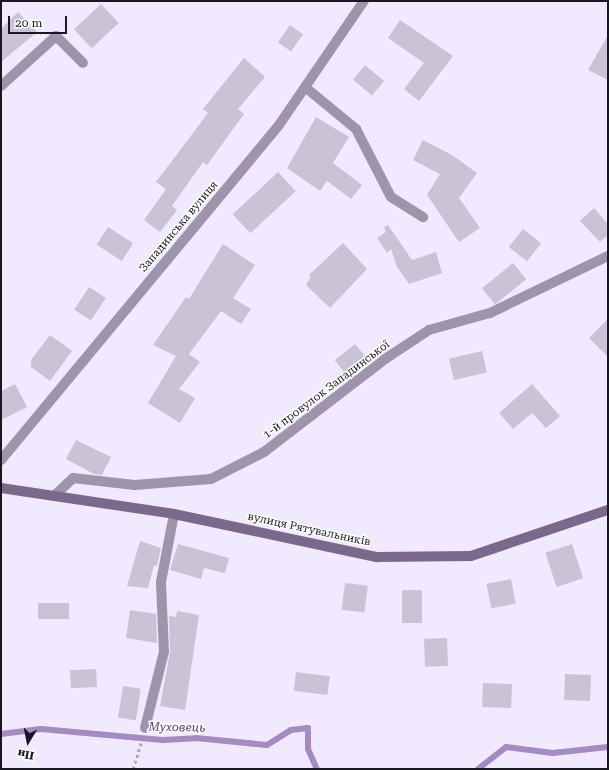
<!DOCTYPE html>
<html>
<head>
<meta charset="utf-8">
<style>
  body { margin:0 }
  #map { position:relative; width:609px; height:770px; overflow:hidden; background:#f1e9fd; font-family:"Roboto Serif",serif }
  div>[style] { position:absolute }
  .stream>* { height:6px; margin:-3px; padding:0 3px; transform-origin:3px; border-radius:3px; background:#a48bc1 }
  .building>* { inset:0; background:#cac2d5; transform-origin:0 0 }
  .path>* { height:2.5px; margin-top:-1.25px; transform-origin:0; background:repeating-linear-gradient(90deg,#aca6b5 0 3px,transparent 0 6px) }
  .lane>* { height:10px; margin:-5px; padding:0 5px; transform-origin:5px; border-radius:5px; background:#9e94ac }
  .street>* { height:10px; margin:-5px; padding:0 5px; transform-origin:5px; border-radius:5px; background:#9e94ac }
  .secondary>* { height:10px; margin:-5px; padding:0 5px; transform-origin:5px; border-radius:5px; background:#79698b }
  span { translate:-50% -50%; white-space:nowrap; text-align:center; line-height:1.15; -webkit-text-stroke:3px #fff; paint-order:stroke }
  .street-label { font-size:11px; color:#1b171e }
  .water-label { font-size:12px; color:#533273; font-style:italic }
  .frame { position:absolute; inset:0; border:2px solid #1b171e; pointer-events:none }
  .north { position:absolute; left:8px; top:722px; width:40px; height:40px; -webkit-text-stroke:3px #fff; paint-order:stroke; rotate:190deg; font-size:11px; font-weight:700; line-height:16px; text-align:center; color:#1b171e }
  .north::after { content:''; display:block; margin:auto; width:14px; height:18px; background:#1b171e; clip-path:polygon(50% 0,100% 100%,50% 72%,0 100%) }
  .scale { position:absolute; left:8px; top:16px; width:59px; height:18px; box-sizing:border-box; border:2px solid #1b171e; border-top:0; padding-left:5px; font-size:12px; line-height:14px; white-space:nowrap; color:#1b171e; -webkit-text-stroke:3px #fff; paint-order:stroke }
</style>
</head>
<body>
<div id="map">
  <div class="stream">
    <i style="left:1px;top:734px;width:40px;rotate:-7.1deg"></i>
    <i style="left:41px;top:729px;width:122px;rotate:5.2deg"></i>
    <i style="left:163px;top:740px;width:33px;rotate:-3deg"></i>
    <i style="left:196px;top:738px;width:71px;rotate:5.6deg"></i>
    <i style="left:267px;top:745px;width:28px;rotate:-32deg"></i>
    <i style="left:291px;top:730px;width:17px;rotate:-7deg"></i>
    <i style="left:308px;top:728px;width:21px;rotate:90deg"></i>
    <i style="left:308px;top:749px;width:22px;rotate:66deg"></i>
    <i style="left:478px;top:769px;width:36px;rotate:-38deg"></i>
    <i style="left:506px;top:747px;width:47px;rotate:7.3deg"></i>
    <i style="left:553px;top:753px;width:55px;rotate:-6.2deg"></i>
  </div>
  <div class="building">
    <i style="left:101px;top:4px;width:26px;height:37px;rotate:47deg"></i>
    <i style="clip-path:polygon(18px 12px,37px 32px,1px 62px,1px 29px)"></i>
    <i style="clip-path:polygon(400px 20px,453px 56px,419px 101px,404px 89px,424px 63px,388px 38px)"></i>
    <i style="left:290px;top:25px;width:16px;height:21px;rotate:35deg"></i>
    <i style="clip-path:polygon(608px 35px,608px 80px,588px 70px)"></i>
    <i style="clip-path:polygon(244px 58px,265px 77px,238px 109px,244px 114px,207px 165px,203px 162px,172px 206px,177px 210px,160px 232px,144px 220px,166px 189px,156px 182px,208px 113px,203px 109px)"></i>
    <i style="left:365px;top:65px;width:25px;height:19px;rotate:40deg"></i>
    <i style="clip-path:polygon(316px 117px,349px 137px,333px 163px,362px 185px,351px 199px,327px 181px,320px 191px,287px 168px)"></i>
    <i style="clip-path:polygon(423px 140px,452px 155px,477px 173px,459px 198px,480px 228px,459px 242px,427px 195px,440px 174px,413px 160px)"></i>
    <i style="left:278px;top:172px;width:26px;height:62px;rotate:47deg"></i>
    <i style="clip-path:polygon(594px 208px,608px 224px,608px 235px,600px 242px,580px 221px)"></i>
    <i style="clip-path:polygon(388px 225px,412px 260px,436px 252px,442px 273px,409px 284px,397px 267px,391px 249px,387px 253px,377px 238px,386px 232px,384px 227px)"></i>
    <i style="left:108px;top:227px;width:30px;height:21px;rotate:33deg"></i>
    <i style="left:523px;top:229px;width:23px;height:23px;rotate:38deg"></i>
    <i style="clip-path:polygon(343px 243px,367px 269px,330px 308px,306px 285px,311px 277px,309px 275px)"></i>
    <i style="clip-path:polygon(223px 244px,255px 265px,233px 298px,251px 309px,241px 324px,221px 311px,189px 354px,200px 362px,179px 389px,195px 398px,180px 423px,148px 403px,176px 356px,153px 345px,186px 297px,189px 299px)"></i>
    <i style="left:513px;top:263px;width:21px;height:40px;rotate:51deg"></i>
    <i style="left:89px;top:287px;width:20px;height:27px;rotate:33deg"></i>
    <i style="clip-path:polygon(608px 319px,608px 357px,589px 338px)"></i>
    <i style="clip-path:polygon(50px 335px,72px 351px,50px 381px,31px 367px,31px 360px)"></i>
    <i style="left:355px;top:344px;width:19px;height:26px;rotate:51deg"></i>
    <i style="left:482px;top:351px;width:22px;height:34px;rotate:77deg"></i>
    <i style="clip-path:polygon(15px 384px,27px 407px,1px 420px,1px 391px)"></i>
    <i style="clip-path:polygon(532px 384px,560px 416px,546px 428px,532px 413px,513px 429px,499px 413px)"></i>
    <i style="clip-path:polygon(76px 440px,111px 457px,102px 475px,94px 474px,66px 459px)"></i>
    <i style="clip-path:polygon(140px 541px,161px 548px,157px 566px,154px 565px,148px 588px,127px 586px)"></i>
    <i style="clip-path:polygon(178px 544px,229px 558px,225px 573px,204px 568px,201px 579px,170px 570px)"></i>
    <i style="left:572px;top:544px;width:36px;height:28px;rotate:72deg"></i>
    <i style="left:511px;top:579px;width:25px;height:25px;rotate:79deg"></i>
    <i style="left:345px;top:583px;width:23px;height:27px;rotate:7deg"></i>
    <i style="left:402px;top:590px;width:20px;height:33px"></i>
    <i style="left:38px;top:603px;width:31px;height:16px"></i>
    <i style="clip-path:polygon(130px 610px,156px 614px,157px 643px,126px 638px)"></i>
    <i style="clip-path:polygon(177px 611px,199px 615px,185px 710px,160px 706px,170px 652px,169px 616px,176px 617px)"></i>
    <i style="left:447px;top:638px;width:28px;height:23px;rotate:88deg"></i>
    <i style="left:96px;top:669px;width:18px;height:26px;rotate:87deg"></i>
    <i style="left:296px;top:672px;width:34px;height:19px;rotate:7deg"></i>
    <i style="left:565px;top:674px;width:26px;height:26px;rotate:2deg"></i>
    <i style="left:483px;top:683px;width:29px;height:24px;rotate:2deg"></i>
    <i style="left:123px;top:686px;width:18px;height:32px;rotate:9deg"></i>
  </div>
  <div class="path">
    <i style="left:133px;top:769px;width:28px;rotate:-73deg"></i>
  </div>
  <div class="lane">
    <i style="left:305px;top:87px;width:66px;rotate:39.5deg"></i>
    <i style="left:356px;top:129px;width:76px;rotate:62.8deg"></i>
    <i style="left:391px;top:197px;width:38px;rotate:32deg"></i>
  </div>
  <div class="street">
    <i style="left:1px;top:86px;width:74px;rotate:-42.3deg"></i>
    <i style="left:56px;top:36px;width:38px;rotate:45deg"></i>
    <i style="left:1px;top:460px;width:435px;rotate:-50.3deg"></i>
    <i style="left:279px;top:125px;width:150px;rotate:-55.6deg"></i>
    <i style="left:54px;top:496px;width:26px;rotate:-43deg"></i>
    <i style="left:73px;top:478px;width:62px;rotate:6.4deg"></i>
    <i style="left:135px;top:485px;width:76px;rotate:-4.5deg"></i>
    <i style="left:211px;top:479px;width:59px;rotate:-27deg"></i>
    <i style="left:264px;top:452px;width:153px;rotate:-37.5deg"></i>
    <i style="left:385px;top:359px;width:53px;rotate:-33.4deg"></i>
    <i style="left:429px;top:330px;width:63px;rotate:-15.6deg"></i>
    <i style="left:490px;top:313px;width:131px;rotate:-25.8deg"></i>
    <i style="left:145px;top:728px;width:78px;rotate:-76deg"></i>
    <i style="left:164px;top:652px;width:70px;rotate:-92.5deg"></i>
    <i style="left:161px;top:582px;width:69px;rotate:-79.2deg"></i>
  </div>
  <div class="secondary">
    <i style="left:1px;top:488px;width:175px;rotate:8.5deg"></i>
    <i style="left:174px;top:514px;width:208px;rotate:12deg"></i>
    <i style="left:377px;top:557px;width:94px;rotate:-0.6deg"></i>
    <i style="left:471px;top:556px;width:145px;rotate:-18.6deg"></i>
  </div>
  <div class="street-label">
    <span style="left:179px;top:227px;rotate:-50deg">Западинська вулиця</span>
    <span style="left:327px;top:390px;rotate:-37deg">1-й провулок Западинської</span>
    <span style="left:309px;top:530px;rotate:12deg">вулиця Рятувальників</span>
  </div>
  <div class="water-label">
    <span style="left:177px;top:728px;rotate:1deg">Муховець</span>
  </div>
  <div class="frame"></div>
  <div class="north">Пн</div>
  <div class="scale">20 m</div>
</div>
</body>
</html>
